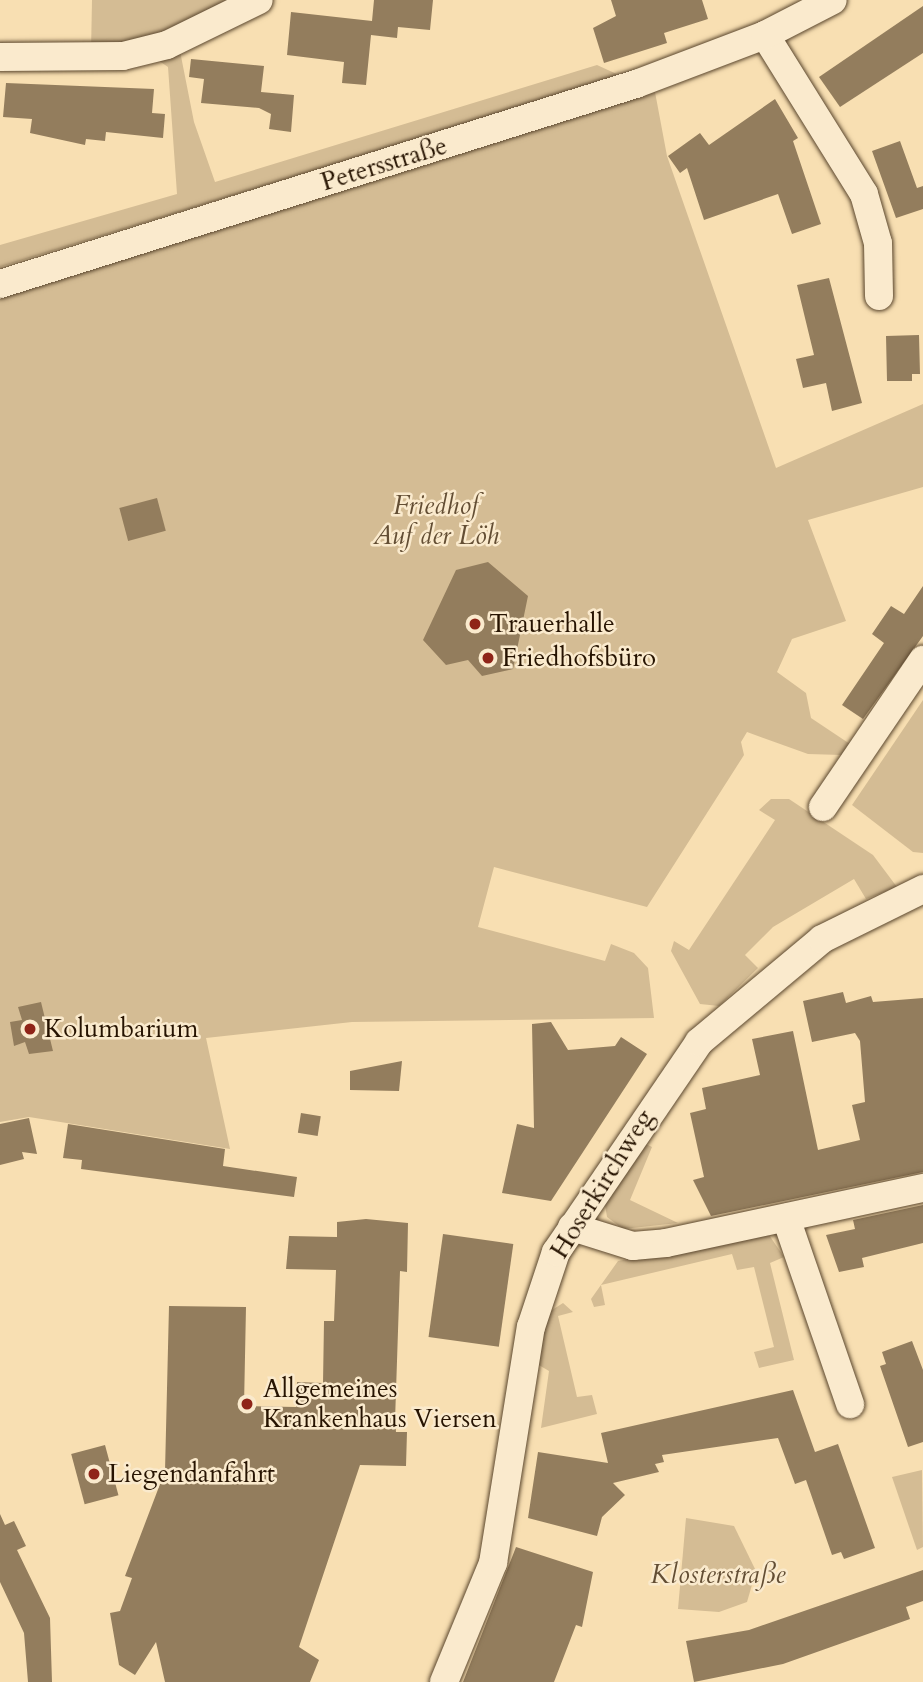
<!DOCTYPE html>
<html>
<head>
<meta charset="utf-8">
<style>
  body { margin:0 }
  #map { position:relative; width:923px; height:1682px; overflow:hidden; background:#f8dfb2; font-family:Cardo,serif }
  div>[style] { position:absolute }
  .green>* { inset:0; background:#d4bc94 }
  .building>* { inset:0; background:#937d5d; transform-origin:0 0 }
  .roads { filter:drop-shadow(0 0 2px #5a462d) drop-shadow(0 0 2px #5a462d) }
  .minor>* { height:28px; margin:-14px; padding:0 14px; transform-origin:14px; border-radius:14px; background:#faeacd }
  .dots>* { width:19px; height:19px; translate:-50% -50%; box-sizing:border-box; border:4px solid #faeacd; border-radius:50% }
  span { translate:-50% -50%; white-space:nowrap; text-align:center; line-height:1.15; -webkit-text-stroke:5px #faeacd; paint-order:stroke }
  .street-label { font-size:26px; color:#261301 }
  .park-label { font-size:26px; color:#634e34; font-style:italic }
  .poi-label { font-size:26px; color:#261301 }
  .left { translate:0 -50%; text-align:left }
</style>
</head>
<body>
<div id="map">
  <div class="green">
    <i style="clip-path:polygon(92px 0,234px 0,177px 28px,91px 52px)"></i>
    <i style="clip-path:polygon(180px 51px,194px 122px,215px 182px,597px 65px,621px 76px,0 267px,0 245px,177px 194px,168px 67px,155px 58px)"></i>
    <i style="clip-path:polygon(655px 92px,667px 156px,776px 468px,923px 404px,923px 487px,808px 520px,846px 621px,792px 639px,777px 672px,806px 693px,811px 718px,850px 744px,842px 755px,808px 754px,747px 732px,741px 742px,744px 755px,647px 907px,494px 867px,478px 927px,605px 961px,611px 944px,634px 953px,648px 968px,654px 1018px,352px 1022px,206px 1038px,230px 1149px,29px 1117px,0 1122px,0 293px)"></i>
    <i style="clip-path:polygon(923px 700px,923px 853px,913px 852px,852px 805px)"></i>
    <i style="clip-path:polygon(771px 799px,789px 799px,873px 855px,897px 887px,866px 899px,854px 879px,773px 927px,745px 955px,758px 968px,719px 1006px,700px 1004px,671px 951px,674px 941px,689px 950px,775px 820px,759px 810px)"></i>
    <i style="clip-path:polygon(646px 1144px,652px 1147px,630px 1200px,678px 1223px,623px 1229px,607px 1217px,604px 1199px)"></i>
    <i style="clip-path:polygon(767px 1232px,784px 1257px,770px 1263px,794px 1360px,759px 1368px,754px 1352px,774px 1347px,754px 1267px,737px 1270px,732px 1254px,601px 1285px,605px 1305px,594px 1307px,591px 1299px,618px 1261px)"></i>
    <i style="clip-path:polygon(563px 1303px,573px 1312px,558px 1316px,577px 1397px,592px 1395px,597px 1414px,541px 1428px,549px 1371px,537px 1364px,549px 1312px)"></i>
    <i style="clip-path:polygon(922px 1470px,923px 1547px,917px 1550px,892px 1477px)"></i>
    <i style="clip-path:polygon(686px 1518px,734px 1526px,756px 1571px,747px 1602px,719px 1612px,678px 1609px)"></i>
  </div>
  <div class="building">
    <i style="clip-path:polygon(374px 0,433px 0,430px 30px,398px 27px,397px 38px,371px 35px,366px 85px,342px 83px,344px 62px,287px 55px,291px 12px,372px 21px)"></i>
    <i style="clip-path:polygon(611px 0,702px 0,708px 19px,664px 33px,667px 43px,604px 63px,593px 28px,616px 16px)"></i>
    <i style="clip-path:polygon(923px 6px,923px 53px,840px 107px,819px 77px)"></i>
    <i style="clip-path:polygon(191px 59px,264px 66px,261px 92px,294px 95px,291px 132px,269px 129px,271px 114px,259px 108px,201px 103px,204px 79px,189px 77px)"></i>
    <i style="clip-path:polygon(6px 83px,154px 89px,152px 113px,165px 114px,163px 138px,106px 132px,105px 141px,86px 139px,85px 145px,30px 133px,32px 119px,3px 117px)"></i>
    <i style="clip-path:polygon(775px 99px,798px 138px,793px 141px,821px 224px,792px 234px,778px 194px,704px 220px,687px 168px,680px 173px,668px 156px,700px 133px,709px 145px)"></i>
    <i style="clip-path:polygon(900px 141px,917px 188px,923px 186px,923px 209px,896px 218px,872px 151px)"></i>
    <i style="clip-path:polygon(829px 278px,862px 403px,832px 411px,826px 383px,803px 388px,796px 359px,814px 355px,797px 285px)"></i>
    <i style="clip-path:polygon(919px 335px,920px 374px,912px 374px,912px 381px,887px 381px,886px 336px)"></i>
    <i style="left:157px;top:498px;width:34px;height:39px;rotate:75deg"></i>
    <i style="clip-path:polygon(488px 562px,528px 596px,513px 669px,482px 676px,468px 660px,446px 665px,423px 640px,456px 570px)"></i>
    <i style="clip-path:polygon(923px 586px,923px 636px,863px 719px,842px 705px,884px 643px,872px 634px,891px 606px,904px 614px)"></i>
    <i style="clip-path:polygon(843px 992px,846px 1003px,871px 996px,873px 1002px,923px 998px,923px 1172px,711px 1216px,693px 1180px,704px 1177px,690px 1113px,706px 1109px,702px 1088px,760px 1075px,752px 1039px,793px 1031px,818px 1150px,860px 1140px,852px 1105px,865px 1102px,860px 1041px,855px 1033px,812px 1042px,803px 1001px)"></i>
    <i style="clip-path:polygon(41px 1002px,53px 1051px,29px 1054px,25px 1042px,14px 1046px,10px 1022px,22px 1020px,18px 1007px)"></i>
    <i style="clip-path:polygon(551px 1022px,568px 1050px,615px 1046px,621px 1037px,647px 1054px,551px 1201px,502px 1193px,517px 1124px,534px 1128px,532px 1024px)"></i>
    <i style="clip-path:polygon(402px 1061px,399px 1091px,350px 1090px,350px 1071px)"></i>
    <i style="left:301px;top:1113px;width:20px;height:20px;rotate:9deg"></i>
    <i style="clip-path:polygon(29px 1118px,37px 1154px,22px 1152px,24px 1159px,0 1165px,0 1124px)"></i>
    <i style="clip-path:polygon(68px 1124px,225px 1149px,223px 1166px,297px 1177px,294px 1197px,81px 1169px,82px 1160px,63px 1158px)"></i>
    <i style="clip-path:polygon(923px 1205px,923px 1243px,862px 1258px,864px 1267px,839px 1272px,826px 1235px,855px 1229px,853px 1220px)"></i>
    <i style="clip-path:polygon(366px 1219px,408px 1223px,407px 1272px,400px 1271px,395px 1421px,396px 1432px,407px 1432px,406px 1466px,360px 1465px,299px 1647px,319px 1660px,310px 1682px,165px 1682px,156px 1642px,135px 1675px,119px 1665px,110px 1613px,120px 1611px,132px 1578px,125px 1576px,165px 1471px,169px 1306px,246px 1307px,244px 1406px,296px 1407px,297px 1382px,323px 1383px,324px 1321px,334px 1321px,336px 1270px,286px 1269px,289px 1236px,337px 1237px,337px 1222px)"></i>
    <i style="left:443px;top:1234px;width:71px;height:104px;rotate:8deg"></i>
    <i style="clip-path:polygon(912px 1341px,923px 1370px,923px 1442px,908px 1447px,880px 1366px,886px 1364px,882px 1352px)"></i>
    <i style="clip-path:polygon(793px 1390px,815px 1452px,838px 1444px,875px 1548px,844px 1559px,841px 1552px,832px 1555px,806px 1480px,795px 1484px,778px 1438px,662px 1455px,664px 1462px,655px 1464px,659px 1472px,613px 1483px,625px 1495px,602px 1517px,597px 1536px,528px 1518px,538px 1452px,608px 1463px,601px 1433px)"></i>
    <i style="left:105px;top:1445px;width:52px;height:35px;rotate:75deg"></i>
    <i style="clip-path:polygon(0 1514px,5px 1525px,14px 1521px,26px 1546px,17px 1550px,50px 1618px,52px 1682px,28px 1682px,24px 1633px,0 1582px)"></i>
    <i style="clip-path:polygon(516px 1547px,593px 1572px,582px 1627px,576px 1625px,554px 1682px,463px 1682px)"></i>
    <i style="clip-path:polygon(923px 1570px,923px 1601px,906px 1607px,910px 1619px,783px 1664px,694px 1682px,686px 1641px,749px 1630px)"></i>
  </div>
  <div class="roads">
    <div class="minor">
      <i style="left:765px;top:35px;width:187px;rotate:58.1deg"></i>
      <i style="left:864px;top:194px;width:51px;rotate:74.1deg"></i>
      <i style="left:878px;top:243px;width:53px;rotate:88.9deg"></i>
      <i style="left:0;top:57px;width:123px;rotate:-0.5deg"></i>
      <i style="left:123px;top:56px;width:45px;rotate:-14deg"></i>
      <i style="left:167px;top:45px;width:102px;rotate:-26.1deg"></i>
      <i style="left:0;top:284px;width:667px;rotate:-17.46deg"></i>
      <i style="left:636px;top:84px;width:138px;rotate:-20.8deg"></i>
      <i style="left:765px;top:35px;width:76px;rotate:-27.2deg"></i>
      <i style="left:823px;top:807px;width:178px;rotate:-55.8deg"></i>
      <i style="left:786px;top:1218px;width:197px;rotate:71deg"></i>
      <i style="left:572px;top:1227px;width:64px;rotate:17.3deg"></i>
      <i style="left:633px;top:1246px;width:33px;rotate:-5deg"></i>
      <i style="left:666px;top:1243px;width:263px;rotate:-12.1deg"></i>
      <i style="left:444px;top:1682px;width:129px;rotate:-67.6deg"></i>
      <i style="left:493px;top:1563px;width:239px;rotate:-80.9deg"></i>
      <i style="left:531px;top:1327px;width:79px;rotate:-71.6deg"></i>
      <i style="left:556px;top:1252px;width:254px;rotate:-55.7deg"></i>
      <i style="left:699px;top:1042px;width:160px;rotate:-39.9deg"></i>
      <i style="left:822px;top:939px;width:113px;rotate:-26.3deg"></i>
    </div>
  </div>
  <div class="dots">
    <i style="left:475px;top:624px;background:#8f2418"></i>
    <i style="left:488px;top:658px;background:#8f2418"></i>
    <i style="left:30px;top:1029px;background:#8f2418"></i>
    <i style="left:247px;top:1404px;background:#8f2418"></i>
    <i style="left:94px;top:1474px;background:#8f2418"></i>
  </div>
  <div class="street-label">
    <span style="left:384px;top:164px;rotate:-17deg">Petersstraße</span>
    <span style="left:602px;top:1184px;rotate:-58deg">Hoserkirchweg</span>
  </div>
  <div class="park-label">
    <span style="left:436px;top:521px">Friedhof<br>Auf der Löh</span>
    <span style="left:718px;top:1575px">Klosterstraße</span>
  </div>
  <div class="poi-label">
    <span class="left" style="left:489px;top:624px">Trauerhalle</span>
    <span class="left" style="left:502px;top:658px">Friedhofsbüro</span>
    <span class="left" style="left:44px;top:1029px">Kolumbarium</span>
    <span class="left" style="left:263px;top:1404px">Allgemeines<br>Krankenhaus Viersen</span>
    <span class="left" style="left:108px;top:1474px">Liegendanfahrt</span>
  </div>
</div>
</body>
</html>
